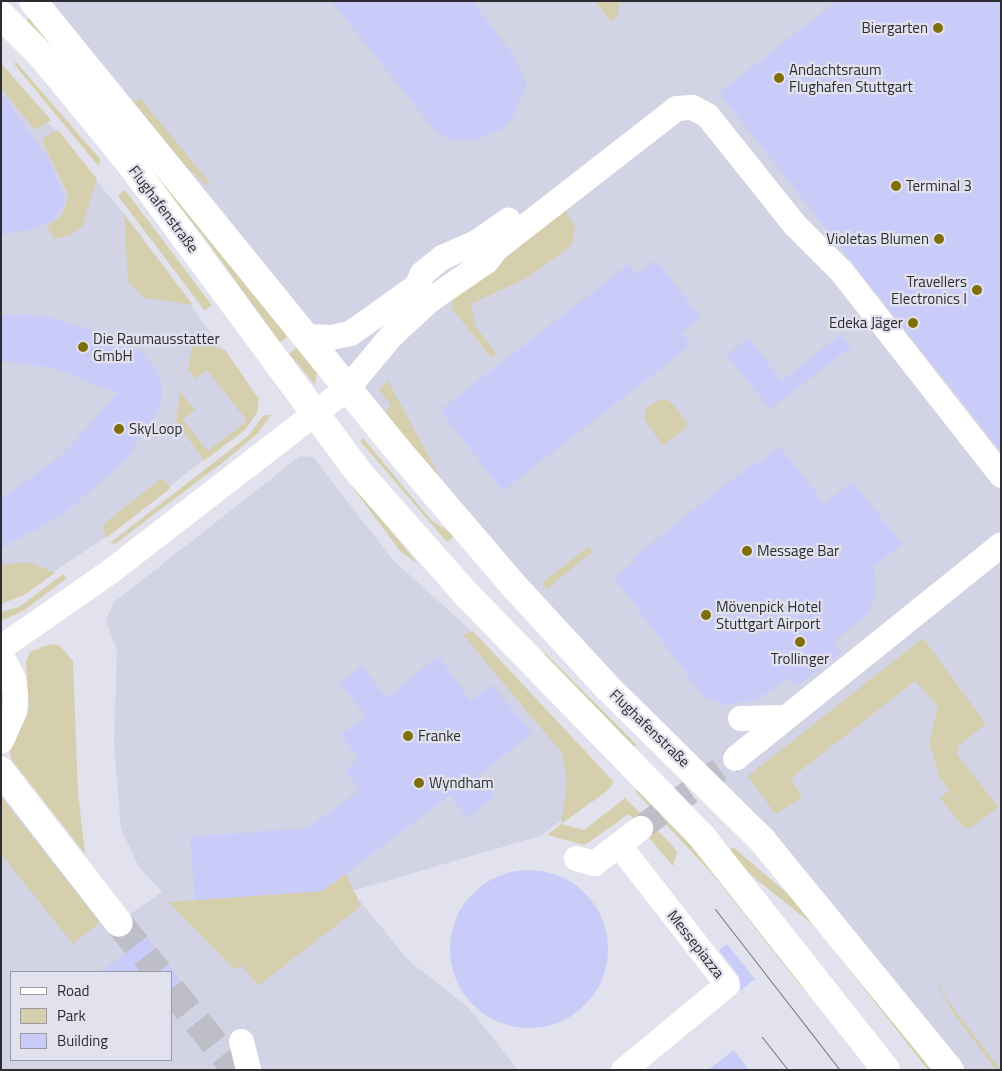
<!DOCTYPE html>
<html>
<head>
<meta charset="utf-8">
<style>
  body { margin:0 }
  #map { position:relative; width:1002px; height:1071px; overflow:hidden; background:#e2e2ee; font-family:"Titillium Web",sans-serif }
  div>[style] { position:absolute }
  .built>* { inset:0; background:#d2d3e5 }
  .green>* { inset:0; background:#d6cfad; transform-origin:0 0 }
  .building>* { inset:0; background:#c9cbf8 }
  .round { border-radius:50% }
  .street-tunnel>* { height:25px; margin-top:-12.5px; transform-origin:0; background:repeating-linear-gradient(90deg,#bebec8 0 25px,transparent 0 37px) }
  .secondary-tunnel>* { height:28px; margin-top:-14px; transform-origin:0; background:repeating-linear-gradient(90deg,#bebec8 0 28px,transparent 0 42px) }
  .street>* { height:25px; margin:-12.5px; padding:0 12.5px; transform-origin:12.5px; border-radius:12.5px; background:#fff }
  .secondary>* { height:28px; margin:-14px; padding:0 14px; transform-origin:14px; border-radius:14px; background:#fff }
  .tram>* { height:1px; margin:-0.5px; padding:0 0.5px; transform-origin:0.5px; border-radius:0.5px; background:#707077 }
  .dots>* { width:14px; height:14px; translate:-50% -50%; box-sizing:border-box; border:2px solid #e2e2ee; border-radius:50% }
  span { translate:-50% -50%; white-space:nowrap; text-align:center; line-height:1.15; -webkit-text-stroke:4.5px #e2e2ee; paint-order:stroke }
  .poi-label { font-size:15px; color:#2d2d31 }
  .right { translate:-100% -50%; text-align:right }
  .left { translate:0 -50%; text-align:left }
  .street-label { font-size:15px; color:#2d2d31 }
  .frame { position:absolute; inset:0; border:2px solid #2d2d31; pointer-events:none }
  .legend { position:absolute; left:10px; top:971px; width:162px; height:90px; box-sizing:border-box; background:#e2e2ee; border:1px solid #9a9aa2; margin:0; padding:6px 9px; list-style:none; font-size:15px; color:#2d2d31 }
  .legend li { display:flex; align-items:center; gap:10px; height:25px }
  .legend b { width:25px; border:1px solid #9a9aa2 }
</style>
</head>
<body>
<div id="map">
  <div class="built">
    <i style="clip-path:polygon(33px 1px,1001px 1px,1001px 1070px,950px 1070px,652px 728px)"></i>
    <i style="clip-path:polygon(1px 65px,128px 219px,256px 395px,246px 426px,107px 536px,52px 573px,1px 601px)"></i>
    <i style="clip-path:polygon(evenodd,300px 456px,313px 457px,393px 560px,467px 627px,611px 784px,540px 836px,352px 891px,408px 960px,469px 1008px,518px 1070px,1px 1070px,1px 791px,110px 928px,162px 892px,139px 867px,121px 829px,114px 744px,117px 651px,106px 620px,113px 603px,300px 456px,11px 972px,171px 972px,171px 1060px,11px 1060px,11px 972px)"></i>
  </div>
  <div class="green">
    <i style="clip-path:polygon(595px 1px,619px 1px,618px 15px,611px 22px)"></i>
    <i style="clip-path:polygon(29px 18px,290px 334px,280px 343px,204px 237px,55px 53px,25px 22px)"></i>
    <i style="clip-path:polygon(16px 62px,100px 159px,99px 167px,14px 64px)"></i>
    <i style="clip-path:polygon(1px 63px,51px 120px,35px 130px,1px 88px)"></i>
    <i style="clip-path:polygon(140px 98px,210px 183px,207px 185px,186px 167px,133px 102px)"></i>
    <i style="clip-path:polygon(58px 130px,97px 179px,82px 227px,71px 235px,54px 239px,47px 226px,62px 215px,69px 196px,43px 143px,43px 138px)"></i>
    <i style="left:125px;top:190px;width:144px;height:9px;rotate:53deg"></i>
    <i style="clip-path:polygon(565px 210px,575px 227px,572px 245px,528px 277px,471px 304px,476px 327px,496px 353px,491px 357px,452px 309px,453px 295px)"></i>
    <i style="clip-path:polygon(124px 214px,193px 305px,145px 298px,128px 282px)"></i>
    <i style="clip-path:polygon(201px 343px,225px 350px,259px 399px,257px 413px,245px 430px,204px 461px,176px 421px,180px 391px,195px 410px,183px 420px,208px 451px,247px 421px,207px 370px,195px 379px,188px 370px,192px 348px)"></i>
    <i style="clip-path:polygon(300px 345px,317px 372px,315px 385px,289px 354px)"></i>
    <i style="clip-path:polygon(388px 381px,448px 492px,384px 412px,391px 406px,379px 389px)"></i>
    <i style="clip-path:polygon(661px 399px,670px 401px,689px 425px,663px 446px,644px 419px,645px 409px)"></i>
    <i style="clip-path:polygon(264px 415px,271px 415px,258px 433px,226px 460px,115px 544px,110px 543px,248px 436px)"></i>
    <i style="clip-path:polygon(363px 438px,431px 520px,455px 536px,447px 542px,360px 441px)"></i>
    <i style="clip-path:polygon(330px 457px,419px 565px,400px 551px)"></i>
    <i style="clip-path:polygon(162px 478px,171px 488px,106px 538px,103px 526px,107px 521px)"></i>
    <i style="clip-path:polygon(588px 547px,592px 552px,547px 589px,542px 583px)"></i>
    <i style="clip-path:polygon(29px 562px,55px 573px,24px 595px,1px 604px,1px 565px)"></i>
    <i style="clip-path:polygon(63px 574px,67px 578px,23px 611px,1px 621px,1px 612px,19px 607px)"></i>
    <i style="clip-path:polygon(473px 631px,614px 782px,607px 791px,561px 824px,584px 830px,625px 798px,672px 845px,677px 853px,673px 866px,629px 814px,585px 845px,547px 835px,561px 824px,567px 782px,562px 753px,463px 635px)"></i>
    <i style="clip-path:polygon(923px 638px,986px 724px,958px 746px,957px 754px,998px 807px,971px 828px,964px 828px,940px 798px,949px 790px,940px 778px,929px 743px,938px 706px,915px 681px,791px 778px,802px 798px,775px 814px,748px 776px)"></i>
    <i style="clip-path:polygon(50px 644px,59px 645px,73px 661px,78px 792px,85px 854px,11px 759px,10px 751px,29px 709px,26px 662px,30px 652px)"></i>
    <i style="left:545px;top:653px;width:129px;height:5px;rotate:45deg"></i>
    <i style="clip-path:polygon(639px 787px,688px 839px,803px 983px,804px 990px,714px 876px,635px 791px)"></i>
    <i style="clip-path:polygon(1px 797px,100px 922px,73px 944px,1px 854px)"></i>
    <i style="clip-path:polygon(733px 847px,807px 910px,934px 1070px,928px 1070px,817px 928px,751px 875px,729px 850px)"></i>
    <i style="clip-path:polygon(346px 874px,361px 906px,258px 986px,242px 966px,234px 969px,168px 902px,322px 891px)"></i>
    <i style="clip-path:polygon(929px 971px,956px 1012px,1001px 1070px,996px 1070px,954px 1014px)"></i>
  </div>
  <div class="building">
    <i style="clip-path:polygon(331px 1px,472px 1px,513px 55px,527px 84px,514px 115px,502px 129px,476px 140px,453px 140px,436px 132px)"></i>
    <i style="clip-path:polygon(837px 1px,1001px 1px,1001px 451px,719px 93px)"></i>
    <i style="clip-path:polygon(1px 92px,49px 159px,65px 201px,54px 220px,31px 230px,1px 234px)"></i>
    <i style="clip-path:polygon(656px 260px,701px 318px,681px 333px,691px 345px,503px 491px,440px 410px,629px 264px,637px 275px)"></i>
    <i style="clip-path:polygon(1px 314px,43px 316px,110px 335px,141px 352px,158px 371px,162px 387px,160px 409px,124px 462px,62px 515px,1px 548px,1px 499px,62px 455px,118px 393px,53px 368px,1px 361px)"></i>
    <i style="clip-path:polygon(841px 334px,851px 347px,770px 409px,727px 355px,748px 338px,782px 381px)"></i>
    <i style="clip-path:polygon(780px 447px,825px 504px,852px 481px,902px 544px,874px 566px,876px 593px,872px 606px,864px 617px,833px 642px,841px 652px,796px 687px,788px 677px,757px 700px,724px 705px,703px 696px,614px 577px,635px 561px,633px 558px,754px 462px,756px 465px)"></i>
    <i style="clip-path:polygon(438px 656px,471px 701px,492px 685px,532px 733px,478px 776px,495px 796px,467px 818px,450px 795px,322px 891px,195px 900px,190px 837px,308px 828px,360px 790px,345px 770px,358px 759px,341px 734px,366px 717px,340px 683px,362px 666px,387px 698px)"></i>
    <i class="round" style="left:450px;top:870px;width:158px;height:158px"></i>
    <i style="clip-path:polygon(147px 937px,192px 996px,171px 1012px,171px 972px,101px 972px)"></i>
    <i style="clip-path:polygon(727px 944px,755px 979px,740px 991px,739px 976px,719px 950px)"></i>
    <i style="clip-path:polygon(734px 1050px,749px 1070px,708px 1070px)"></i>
  </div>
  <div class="street-tunnel">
    <i style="left:640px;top:828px;width:118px;rotate:-36.4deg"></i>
  </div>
  <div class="secondary-tunnel">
    <i style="left:119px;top:923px;width:63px;rotate:51.5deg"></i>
    <i style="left:171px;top:989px;width:104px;rotate:51.3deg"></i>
  </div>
  <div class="street">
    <i style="left:305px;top:336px;width:26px;rotate:2deg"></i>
    <i style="left:331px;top:337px;width:19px;rotate:-12deg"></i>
    <i style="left:350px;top:333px;width:81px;rotate:-35.5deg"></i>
    <i style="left:416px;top:286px;width:14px;rotate:-65deg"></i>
    <i style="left:422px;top:273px;width:26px;rotate:-39deg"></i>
    <i style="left:442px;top:257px;width:37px;rotate:-24deg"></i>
    <i style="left:476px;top:242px;width:39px;rotate:-35deg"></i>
    <i style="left:1px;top:647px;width:133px;rotate:-34.9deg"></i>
    <i style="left:110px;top:571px;width:299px;rotate:-37.7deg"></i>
    <i style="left:347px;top:388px;width:69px;rotate:-50.3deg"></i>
    <i style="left:391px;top:335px;width:52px;rotate:-42.6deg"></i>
    <i style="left:429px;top:300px;width:69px;rotate:-34.4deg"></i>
    <i style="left:486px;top:261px;width:15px;rotate:-53deg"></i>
    <i style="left:495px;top:249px;width:229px;rotate:-37.9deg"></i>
    <i style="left:676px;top:108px;width:16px;rotate:-4deg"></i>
    <i style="left:692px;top:107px;width:17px;rotate:28deg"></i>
    <i style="left:707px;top:115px;width:139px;rotate:51.4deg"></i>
    <i style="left:794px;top:224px;width:66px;rotate:45deg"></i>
    <i style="left:841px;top:271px;width:259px;rotate:51.9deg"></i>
    <i style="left:1px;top:655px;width:27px;rotate:63deg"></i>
    <i style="left:13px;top:679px;width:16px;rotate:83deg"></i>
    <i style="left:15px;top:695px;width:16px;rotate:94deg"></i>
    <i style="left:14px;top:711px;width:32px;rotate:114deg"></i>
    <i style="left:740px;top:718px;width:45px;rotate:-1.3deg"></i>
    <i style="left:735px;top:758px;width:341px;rotate:-38.8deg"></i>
    <i style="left:618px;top:844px;width:177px;rotate:52.1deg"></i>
    <i style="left:727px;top:984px;width:135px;rotate:140.4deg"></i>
    <i style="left:576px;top:858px;width:19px;rotate:16deg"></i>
    <i style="left:594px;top:863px;width:58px;rotate:-37.3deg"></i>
    <i style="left:241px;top:1041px;width:30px;rotate:76deg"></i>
  </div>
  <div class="secondary">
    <i style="left:33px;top:1px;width:577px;rotate:50.91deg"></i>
    <i style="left:397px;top:449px;width:180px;rotate:49.5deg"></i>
    <i style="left:514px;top:586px;width:140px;rotate:47.3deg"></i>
    <i style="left:609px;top:689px;width:216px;rotate:44.6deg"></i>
    <i style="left:763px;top:841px;width:296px;rotate:50.8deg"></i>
    <i style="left:1px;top:15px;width:58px;rotate:45deg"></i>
    <i style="left:42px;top:56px;width:142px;rotate:50.7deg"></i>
    <i style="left:132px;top:166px;width:383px;rotate:53.5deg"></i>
    <i style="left:360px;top:474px;width:163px;rotate:48.5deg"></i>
    <i style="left:468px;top:596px;width:337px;rotate:45.8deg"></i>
    <i style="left:703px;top:838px;width:295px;rotate:51.7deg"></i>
    <i style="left:1px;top:771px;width:192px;rotate:52.2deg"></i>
  </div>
  <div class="tram">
    <i style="left:715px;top:909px;width:204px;rotate:52.2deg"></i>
    <i style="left:762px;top:1037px;width:42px;rotate:51.8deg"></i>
  </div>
  <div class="dots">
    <i style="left:938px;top:28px;background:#7f6e0a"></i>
    <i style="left:779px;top:78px;background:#7f6e0a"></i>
    <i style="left:896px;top:186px;background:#7f6e0a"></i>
    <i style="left:939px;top:239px;background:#7f6e0a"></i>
    <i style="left:977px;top:290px;background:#7f6e0a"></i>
    <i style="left:913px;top:323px;background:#7f6e0a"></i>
    <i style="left:83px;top:347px;background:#7f6e0a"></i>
    <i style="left:119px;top:429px;background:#7f6e0a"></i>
    <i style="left:747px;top:551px;background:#7f6e0a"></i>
    <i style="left:706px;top:615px;background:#7f6e0a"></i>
    <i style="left:800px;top:642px;background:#7f6e0a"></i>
    <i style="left:408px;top:736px;background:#7f6e0a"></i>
    <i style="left:419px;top:783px;background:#7f6e0a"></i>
  </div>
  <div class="poi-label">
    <span class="right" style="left:928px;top:28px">Biergarten</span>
    <span class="left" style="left:789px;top:78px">Andachtsraum<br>Flughafen Stuttgart</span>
    <span class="left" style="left:906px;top:186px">Terminal 3</span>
    <span class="right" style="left:929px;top:239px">Violetas Blumen</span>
    <span class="right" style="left:967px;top:290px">Travellers<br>Electronics I</span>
    <span class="right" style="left:903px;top:323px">Edeka Jäger</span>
    <span class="left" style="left:93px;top:347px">Die Raumausstatter<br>GmbH</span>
    <span class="left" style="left:129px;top:429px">SkyLoop</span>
    <span class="left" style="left:757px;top:551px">Message Bar</span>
    <span class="left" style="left:716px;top:615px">Mövenpick Hotel<br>Stuttgart Airport</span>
    <span style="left:800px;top:659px">Trollinger</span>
    <span class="left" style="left:418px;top:736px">Franke</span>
    <span class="left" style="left:429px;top:783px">Wyndham</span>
  </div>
  <div class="street-label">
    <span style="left:164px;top:209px;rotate:53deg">Flughafenstraße</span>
    <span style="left:650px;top:728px;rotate:44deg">Flughafenstraße</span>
    <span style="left:696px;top:944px;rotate:52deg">Messepiazza</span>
  </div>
  <div class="frame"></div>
  <ul class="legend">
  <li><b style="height:6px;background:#fff"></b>Road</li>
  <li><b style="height:14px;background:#d6cfad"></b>Park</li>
  <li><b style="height:14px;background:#c9cbf8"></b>Building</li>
  </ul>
</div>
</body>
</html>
